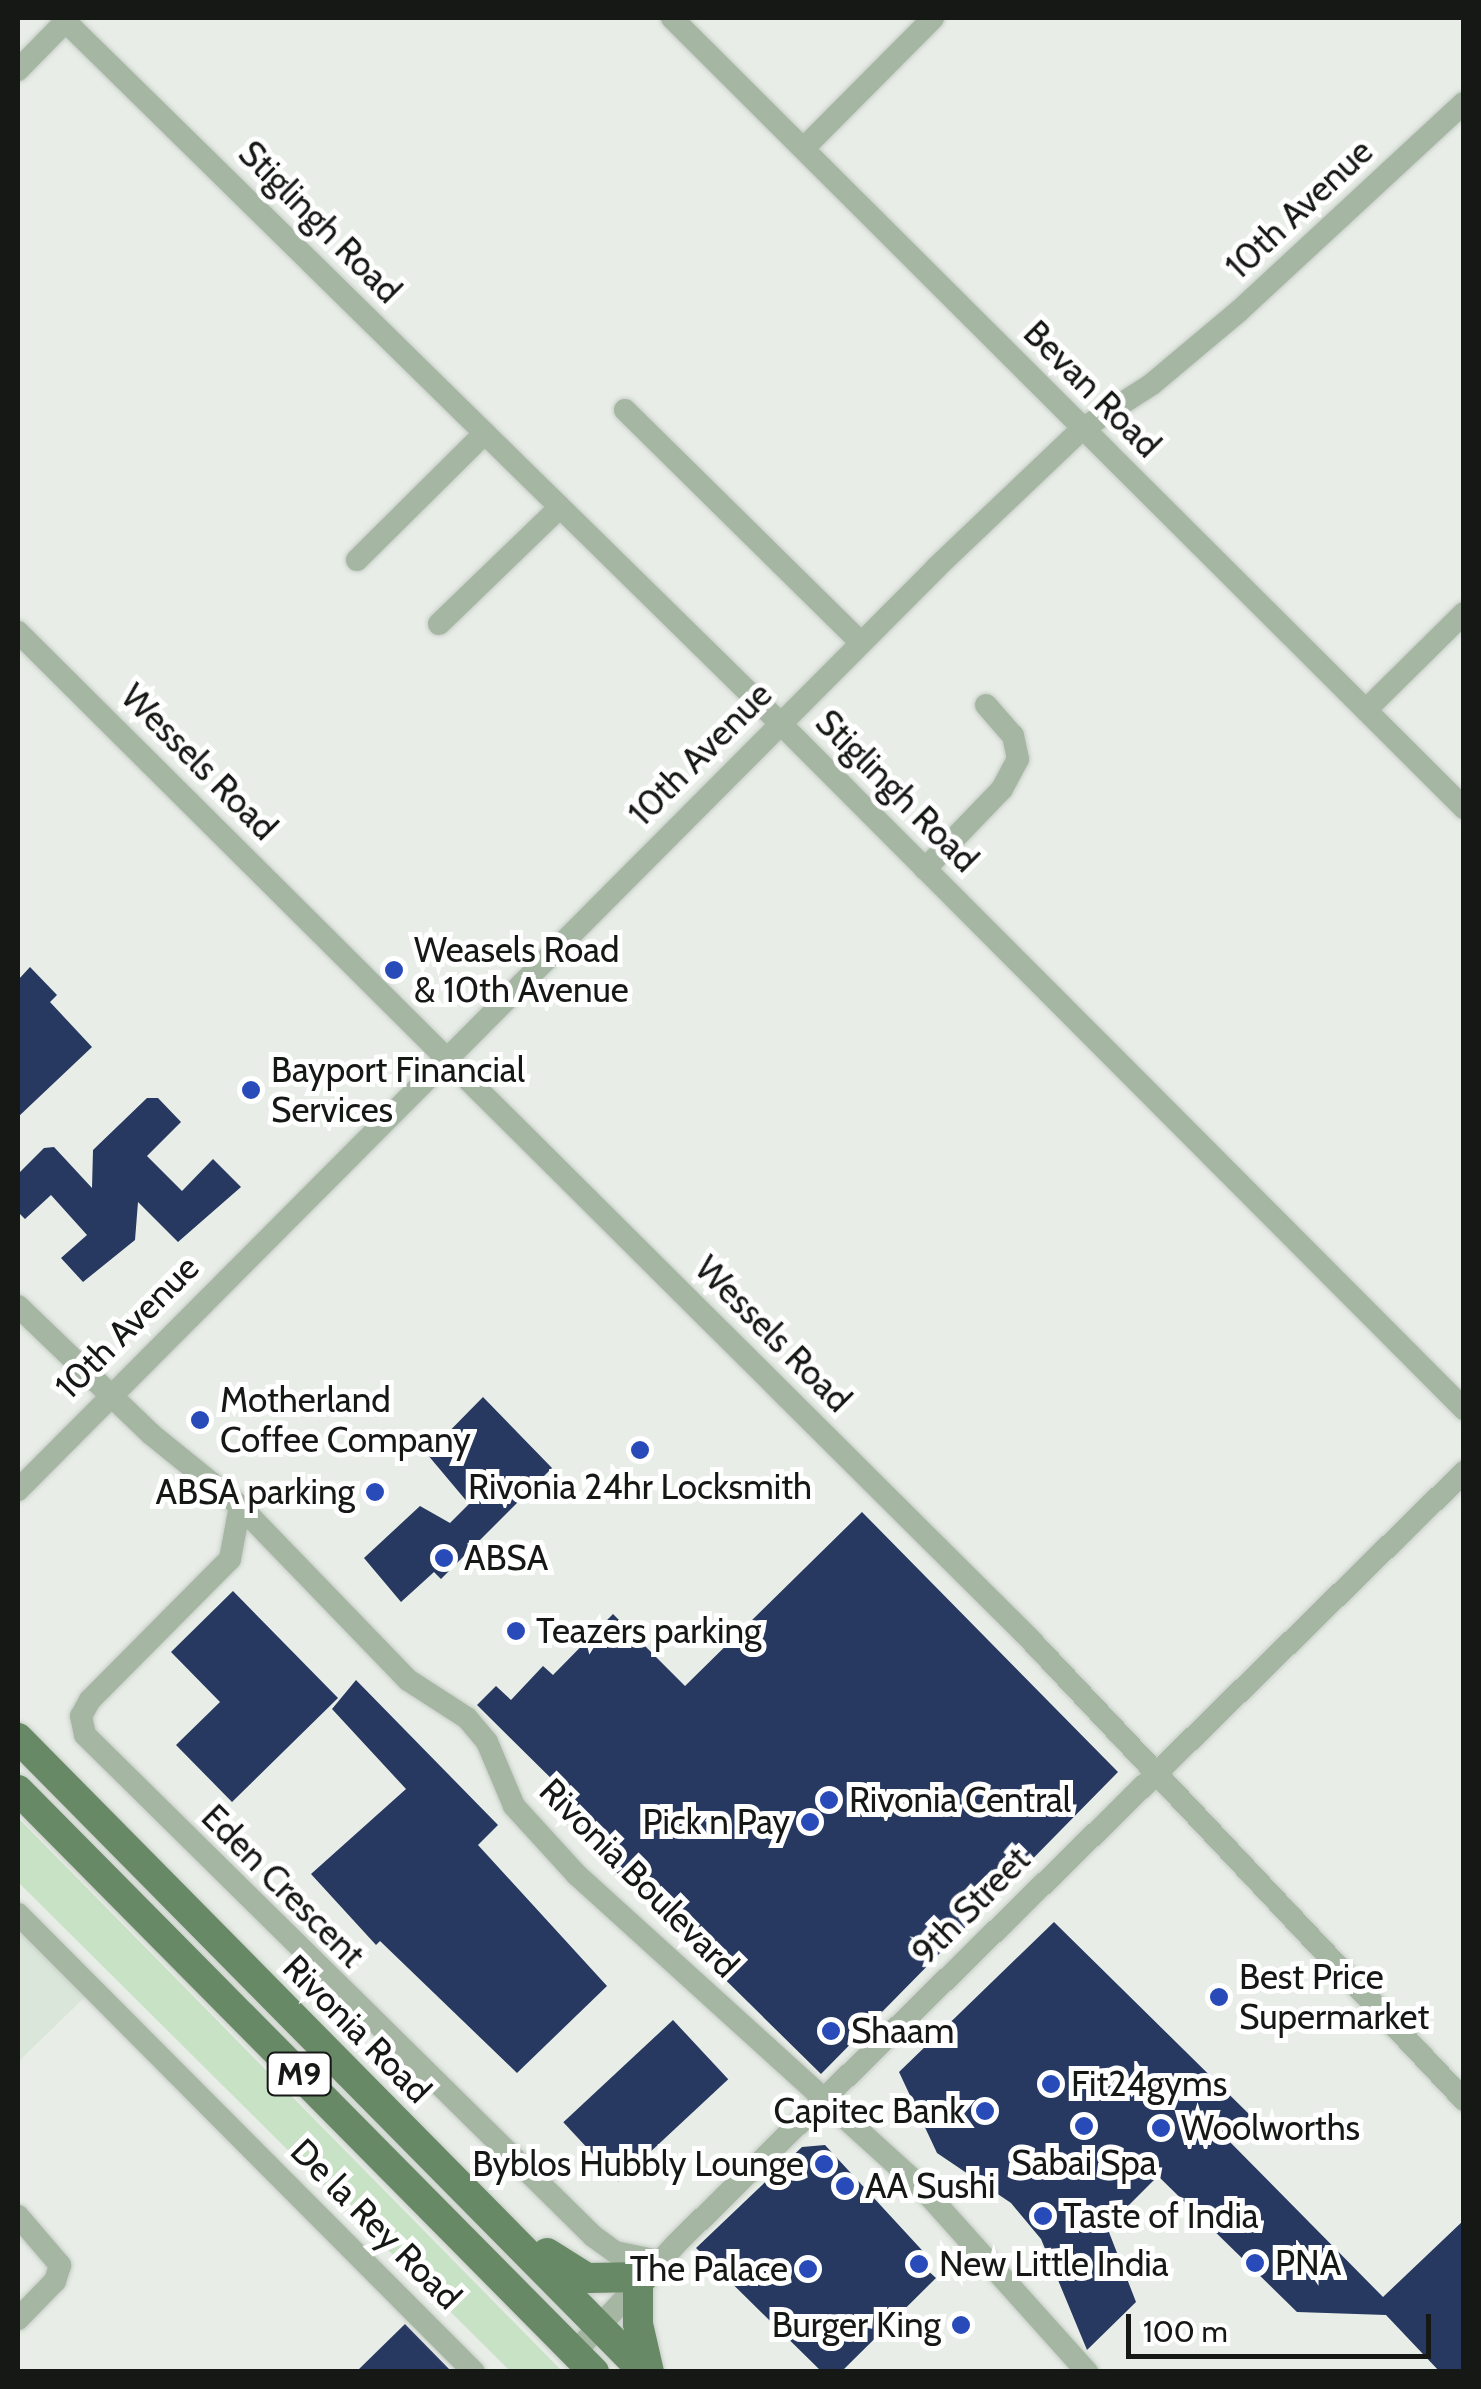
<!DOCTYPE html>
<html>
<head>
<meta charset="utf-8">
<style>
  body { margin:0 }
  #map { position:relative; width:1481px; height:2389px; overflow:hidden; background:#e8eee7; font-family:Cabin,sans-serif }
  div>[style] { position:absolute }
  .built>* { inset:0; background:#dae6d9 }
  .green>* { inset:0; background:#c8e2c5 }
  .building>* { inset:0; background:#273861; transform-origin:0 0 }
  .roads { filter:drop-shadow(0 0 2px #c6ccc6) drop-shadow(0 0 2px #c6ccc6) }
  .minor>* { height:22px; margin:-11px; padding:0 11px; transform-origin:11px; border-radius:11px; background:#a5b6a2 }
  .major>* { height:30px; margin:-15px; padding:0 15px; transform-origin:15px; border-radius:15px; background:#688965 }
  .dots>* { width:28px; height:28px; translate:-50% -50%; box-sizing:border-box; border:5px solid #fff; border-radius:50% }
  span { translate:-50% -50%; white-space:nowrap; text-align:center; line-height:1.15; -webkit-text-stroke:10px #fff; paint-order:stroke }
  .shield-label span { padding:2px 8px; background:#fff; border:2px solid; border-radius:8px; -webkit-text-stroke-width:0 }
  .shield-label { font-size:32px; color:#161816; font-weight:700 }
  .street-label { font-size:35px; color:#161816 }
  .poi-label { font-size:35px; color:#161816 }
  .left { translate:0 -50%; text-align:left }
  .right { translate:-100% -50%; text-align:right }
  .frame { position:absolute; inset:0; border:20px solid #161816; pointer-events:none }
  .scale { position:absolute; left:1126px; top:2314px; width:305px; height:45px; box-sizing:border-box; border:5px solid #161816; border-top:0; padding-left:12px; font-size:30px; line-height:35px; white-space:nowrap; color:#161816; -webkit-text-stroke:8px #fff; paint-order:stroke }
</style>
</head>
<body>
<div id="map">
  <div class="built">
    <i style="clip-path:polygon(18px 1925px,87px 1995px,18px 2062px)"></i>
  </div>
  <div class="green">
    <i style="clip-path:polygon(18px 1818px,562px 2371px,510px 2371px,18px 1882px)"></i>
  </div>
  <div class="building">
    <i style="clip-path:polygon(30px 967px,57px 995px,50px 1002px,92px 1047px,18px 1117px,18px 980px)"></i>
    <i style="clip-path:polygon(147px 1098px,158px 1098px,181px 1122px,147px 1156px,182px 1191px,213px 1159px,241px 1187px,178px 1242px,138px 1202px,135px 1240px,83px 1282px,61px 1258px,87px 1235px,51px 1195px,25px 1219px,18px 1212px,18px 1174px,44px 1148px,54px 1147px,92px 1188px,93px 1150px)"></i>
    <i style="clip-path:polygon(483px 1397px,552px 1468px,441px 1579px,434px 1572px,401px 1602px,364px 1558px,420px 1506px,450px 1523px,469px 1504px,427px 1454px)"></i>
    <i style="clip-path:polygon(862px 1512px,1118px 1772px,821px 2074px,556px 1813px,571px 1798px,477px 1705px,496px 1686px,511px 1700px,543px 1666px,553px 1675px,613px 1614px,685px 1686px)"></i>
    <i style="clip-path:polygon(233px 1591px,338px 1698px,232px 1802px,176px 1745px,220px 1702px,171px 1652px)"></i>
    <i style="clip-path:polygon(356px 1680px,498px 1825px,478px 1845px,607px 1986px,517px 2073px,380px 1941px,376px 1945px,311px 1874px,406px 1789px,332px 1709px)"></i>
    <i style="clip-path:polygon(1054px 1922px,1250px 2115px,1225px 2137px,1383px 2297px,1464px 2220px,1464px 2372px,1440px 2372px,1386px 2315px,1297px 2312px,1158px 2176px,1107px 2227px,1136px 2302px,1087px 2350px,1041px 2239px,1011px 2203px,937px 2153px,899px 2072px)"></i>
    <i style="left:673px;top:2020px;width:81px;height:150px;rotate:47deg"></i>
    <i style="clip-path:polygon(825px 2145px,931px 2260px,925px 2268px,936px 2278px,841px 2372px,822px 2372px,696px 2248px,802px 2147px)"></i>
    <i style="clip-path:polygon(405px 2324px,452px 2372px,356px 2372px)"></i>
  </div>
  <div class="roads">
    <div class="minor">
      <i style="left:62px;top:18px;width:1006px;rotate:44.48deg"></i>
      <i style="left:780px;top:723px;width:969px;rotate:45.08deg"></i>
      <i style="left:672px;top:18px;width:1119px;rotate:44.93deg"></i>
      <i style="left:18px;top:70px;width:73px;rotate:-45.6deg"></i>
      <i style="left:804px;top:148px;width:183px;rotate:-45.2deg"></i>
      <i style="left:625px;top:410px;width:330px;rotate:44.6deg"></i>
      <i style="left:357px;top:560px;width:180px;rotate:-44.8deg"></i>
      <i style="left:439px;top:624px;width:168px;rotate:-44deg"></i>
      <i style="left:18px;top:632px;width:1422px;rotate:44.86deg"></i>
      <i style="left:1026px;top:1635px;width:639px;rotate:46.71deg"></i>
      <i style="left:1366px;top:710px;width:138px;rotate:-44.7deg"></i>
      <i style="left:925px;top:869px;width:111px;rotate:-46.1deg"></i>
      <i style="left:1002px;top:789px;width:34px;rotate:-62deg"></i>
      <i style="left:1018px;top:759px;width:24px;rotate:-102deg"></i>
      <i style="left:1013px;top:736px;width:41px;rotate:-131.1deg"></i>
      <i style="left:18px;top:1306px;width:185px;rotate:43.9deg"></i>
      <i style="left:151px;top:1434px;width:114px;rotate:39deg"></i>
      <i style="left:240px;top:1506px;width:242px;rotate:46deg"></i>
      <i style="left:408px;top:1680px;width:70px;rotate:32.8deg"></i>
      <i style="left:467px;top:1718px;width:31px;rotate:50deg"></i>
      <i style="left:487px;top:1742px;width:69px;rotate:67.1deg"></i>
      <i style="left:514px;top:1806px;width:93px;rotate:47.6deg"></i>
      <i style="left:577px;top:1875px;width:467px;rotate:42.2deg"></i>
      <i style="left:923px;top:2189px;width:246px;rotate:48.1deg"></i>
      <i style="left:18px;top:1490px;width:1302px;rotate:-45.12deg"></i>
      <i style="left:937px;top:567px;width:200px;rotate:-43.6deg"></i>
      <i style="left:1082px;top:429px;width:83px;rotate:-32.7deg"></i>
      <i style="left:1152px;top:384px;width:114px;rotate:-40deg"></i>
      <i style="left:1239px;top:311px;width:306px;rotate:-42.8deg"></i>
      <i style="left:240px;top:1506px;width:54px;rotate:100.7deg"></i>
      <i style="left:230px;top:1559px;width:199px;rotate:134.8deg"></i>
      <i style="left:90px;top:1700px;width:18px;rotate:119deg"></i>
      <i style="left:81px;top:1716px;width:19px;rotate:78deg"></i>
      <i style="left:85px;top:1735px;width:713px;rotate:44.6deg"></i>
      <i style="left:593px;top:2236px;width:27px;rotate:36deg"></i>
      <i style="left:615px;top:2252px;width:45px;rotate:11.6deg"></i>
      <i style="left:18px;top:1914px;width:646px;rotate:45.13deg"></i>
      <i style="left:18px;top:2216px;width:65px;rotate:49.4deg"></i>
      <i style="left:60px;top:2265px;width:17px;rotate:107deg"></i>
      <i style="left:55px;top:2281px;width:53px;rotate:134.2deg"></i>
      <i style="left:575px;top:2352px;width:146px;rotate:-46.9deg"></i>
      <i style="left:675px;top:2245px;width:1105px;rotate:-44.41deg"></i>
    </div>
    <div class="major">
      <i style="left:18px;top:1738px;width:891px;rotate:45.36deg"></i>
      <i style="left:18px;top:1790px;width:819px;rotate:45.3deg"></i>
      <i style="left:547px;top:2253px;width:47px;rotate:32deg"></i>
      <i style="left:587px;top:2278px;width:56px;rotate:-1deg"></i>
      <i style="left:638px;top:2282px;width:42px;rotate:90deg"></i>
      <i style="left:638px;top:2324px;width:49px;rotate:77.1deg"></i>
    </div>
  </div>
  <div class="dots">
    <i style="left:394px;top:970px;background:#294bba"></i>
    <i style="left:251px;top:1090px;background:#294bba"></i>
    <i style="left:200px;top:1420px;background:#294bba"></i>
    <i style="left:640px;top:1450px;background:#294bba"></i>
    <i style="left:375px;top:1492px;background:#294bba"></i>
    <i style="left:444px;top:1558px;background:#294bba"></i>
    <i style="left:516px;top:1631px;background:#294bba"></i>
    <i style="left:829px;top:1800px;background:#294bba"></i>
    <i style="left:810px;top:1822px;background:#294bba"></i>
    <i style="left:1219px;top:1997px;background:#294bba"></i>
    <i style="left:831px;top:2031px;background:#294bba"></i>
    <i style="left:1051px;top:2084px;background:#294bba"></i>
    <i style="left:985px;top:2111px;background:#294bba"></i>
    <i style="left:1084px;top:2126px;background:#294bba"></i>
    <i style="left:1161px;top:2128px;background:#294bba"></i>
    <i style="left:824px;top:2164px;background:#294bba"></i>
    <i style="left:845px;top:2186px;background:#294bba"></i>
    <i style="left:1043px;top:2216px;background:#294bba"></i>
    <i style="left:1255px;top:2263px;background:#294bba"></i>
    <i style="left:919px;top:2264px;background:#294bba"></i>
    <i style="left:808px;top:2269px;background:#294bba"></i>
    <i style="left:961px;top:2325px;background:#294bba"></i>
  </div>
  <div class="shield-label">
    <span style="left:299px;top:2074px">M9</span>
  </div>
  <div class="street-label">
    <span style="left:1299px;top:209px;rotate:-43deg">10th Avenue</span>
    <span style="left:320px;top:222px;rotate:45deg">Stiglingh Road</span>
    <span style="left:1092px;top:389px;rotate:45deg">Bevan Road</span>
    <span style="left:700px;top:754px;rotate:-45deg">10th Avenue</span>
    <span style="left:199px;top:762px;rotate:45deg">Wessels Road</span>
    <span style="left:897px;top:791px;rotate:45deg">Stiglingh Road</span>
    <span style="left:127px;top:1327px;rotate:-45deg">10th Avenue</span>
    <span style="left:773px;top:1334px;rotate:45deg">Wessels Road</span>
    <span style="left:639px;top:1878px;rotate:45deg">Rivonia Boulevard</span>
    <span style="left:283px;top:1886px;rotate:45deg">Eden Crescent</span>
    <span style="left:971px;top:1906px;rotate:-45deg">9th Street</span>
    <span style="left:357px;top:2029px;rotate:45deg">Rivonia Road</span>
    <span style="left:376px;top:2224px;rotate:45deg">De la Rey Road</span>
  </div>
  <div class="poi-label">
    <span class="left" style="left:414px;top:970px">Weasels Road<br>&amp; 10th Avenue</span>
    <span class="left" style="left:271px;top:1090px">Bayport Financial<br>Services</span>
    <span class="left" style="left:220px;top:1420px">Motherland<br>Coffee Company</span>
    <span style="left:640px;top:1487px">Rivonia 24hr Locksmith</span>
    <span class="right" style="left:355px;top:1492px">ABSA parking</span>
    <span class="left" style="left:464px;top:1558px">ABSA</span>
    <span class="left" style="left:536px;top:1631px">Teazers parking</span>
    <span class="left" style="left:849px;top:1800px">Rivonia Central</span>
    <span class="right" style="left:790px;top:1822px">Pick n Pay</span>
    <span class="left" style="left:1239px;top:1997px">Best Price<br>Supermarket</span>
    <span class="left" style="left:851px;top:2031px">Shaam</span>
    <span class="left" style="left:1071px;top:2084px">Fit24gyms</span>
    <span class="right" style="left:965px;top:2111px">Capitec Bank</span>
    <span class="left" style="left:1181px;top:2128px">Woolworths</span>
    <span style="left:1084px;top:2163px">Sabai Spa</span>
    <span class="right" style="left:804px;top:2164px">Byblos Hubbly Lounge</span>
    <span class="left" style="left:865px;top:2186px">AA Sushi</span>
    <span class="left" style="left:1063px;top:2216px">Taste of India</span>
    <span class="left" style="left:1275px;top:2263px">PNA</span>
    <span class="left" style="left:939px;top:2264px">New Little India</span>
    <span class="right" style="left:788px;top:2269px">The Palace</span>
    <span class="right" style="left:941px;top:2325px">Burger King</span>
  </div>
  <div class="frame"></div>
  <div class="scale">100 m</div>
</div>
</body>
</html>
